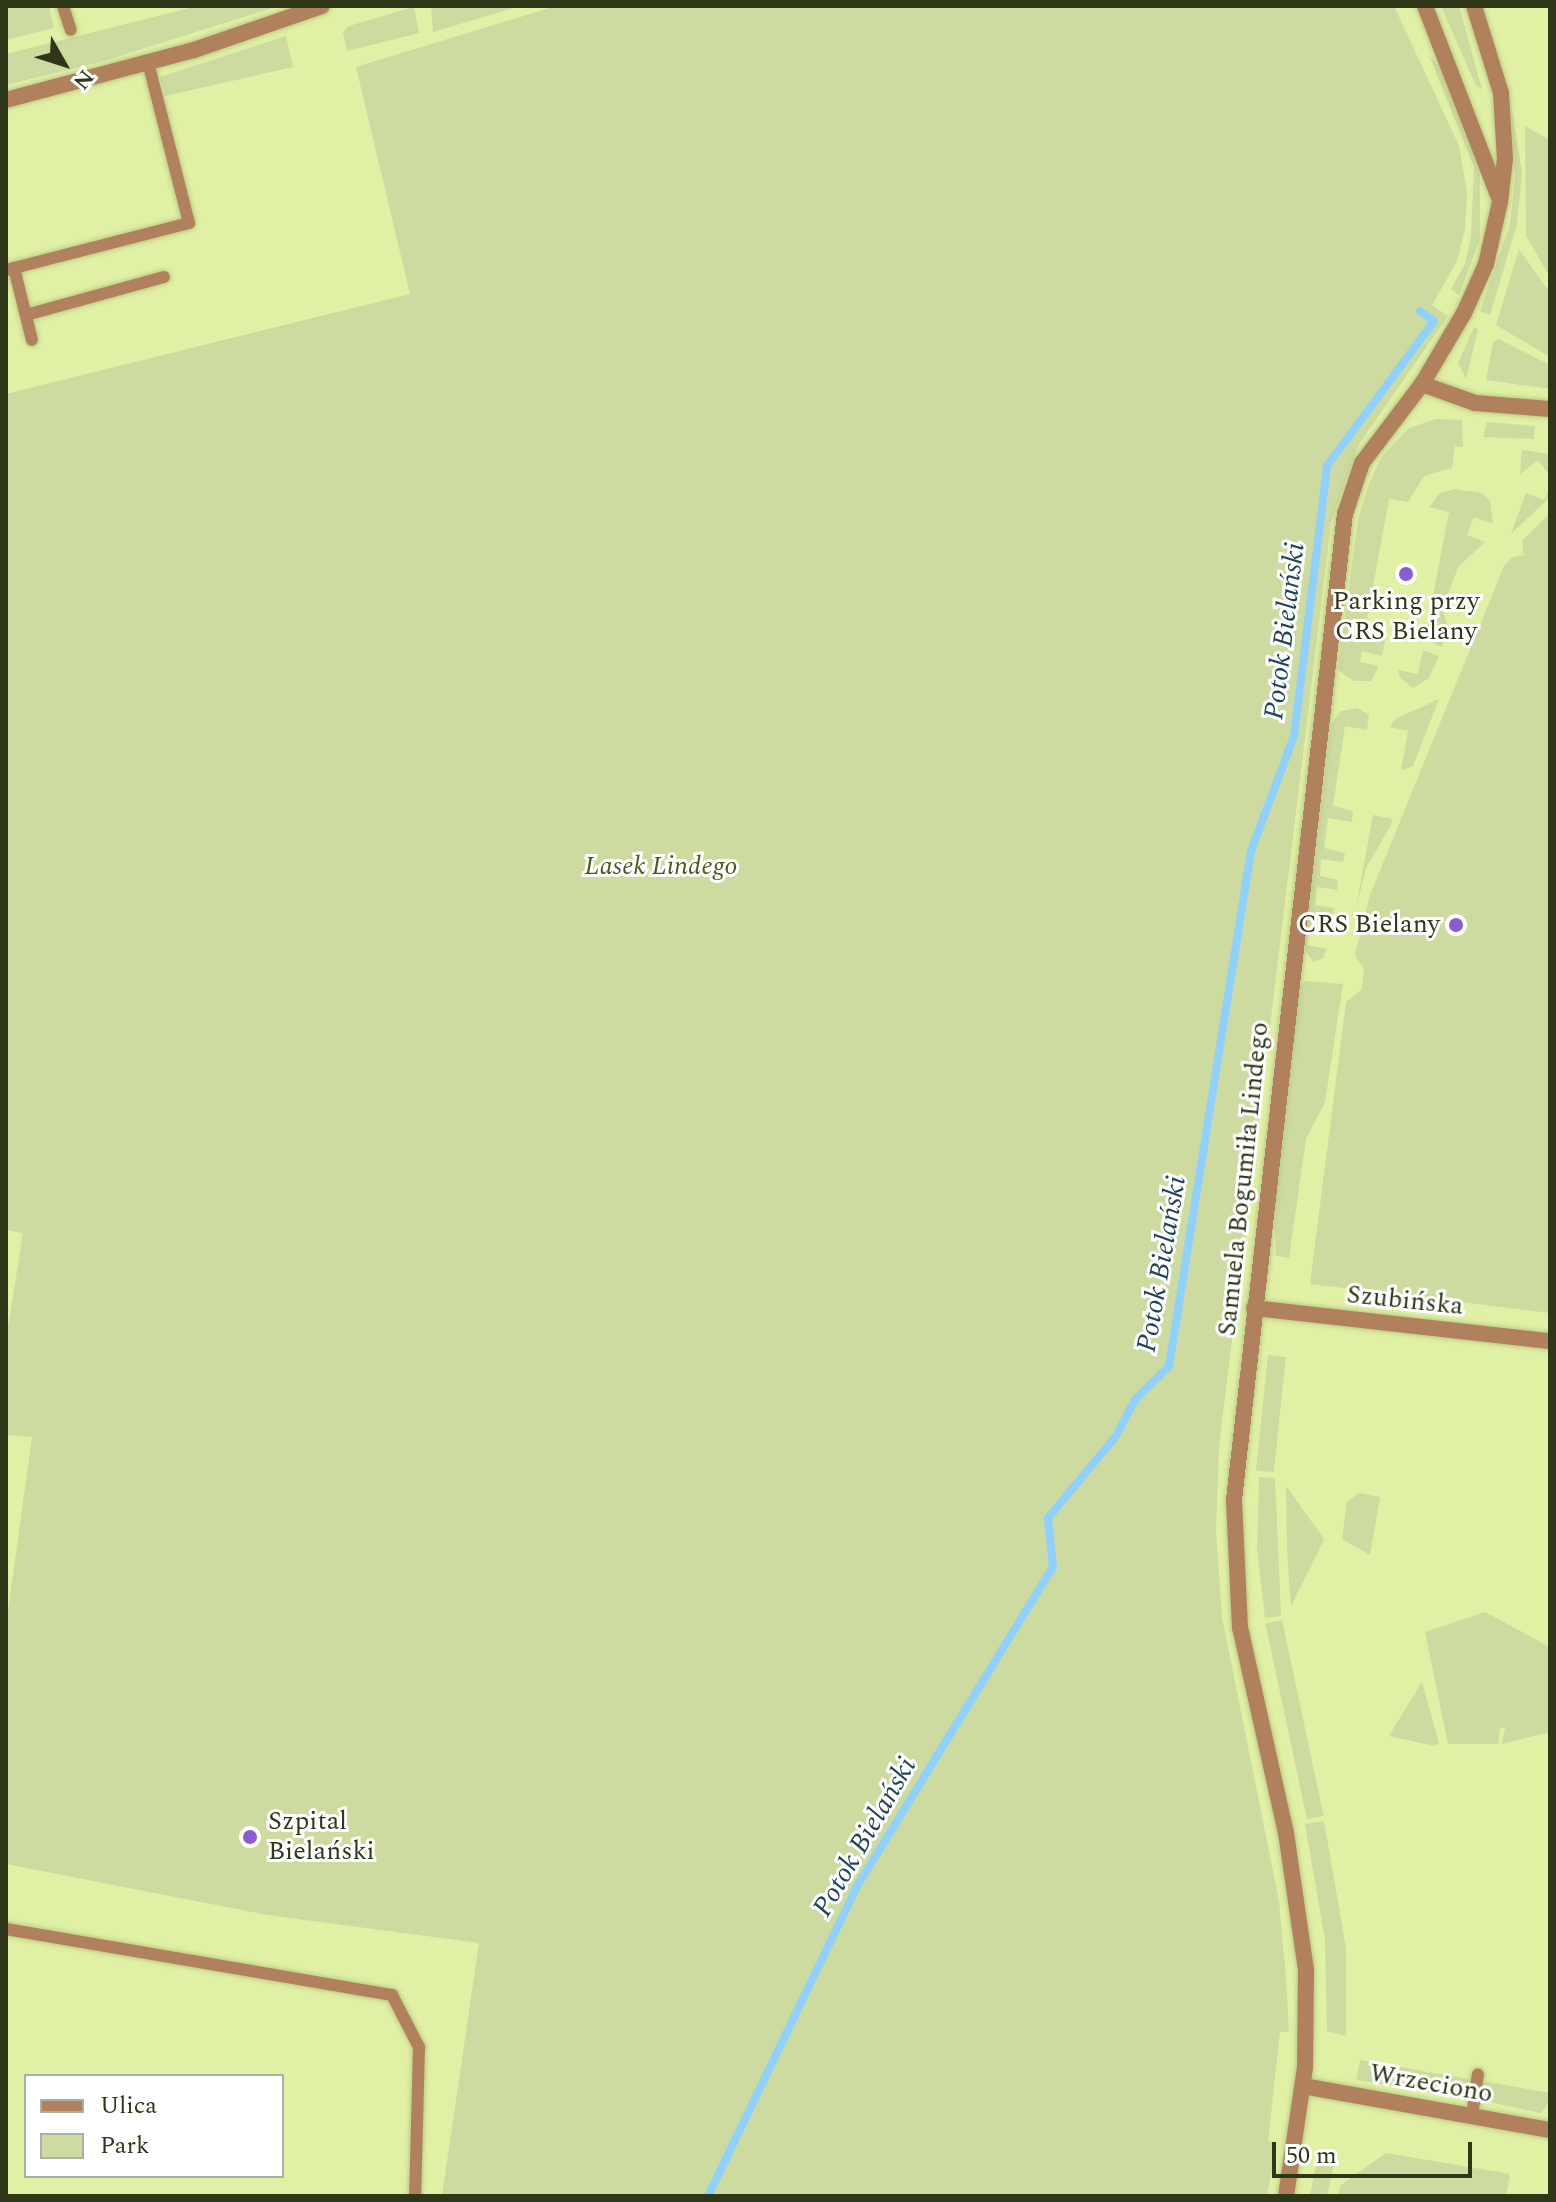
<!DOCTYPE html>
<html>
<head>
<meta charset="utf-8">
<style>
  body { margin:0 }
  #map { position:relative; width:1556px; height:2202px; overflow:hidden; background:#e0f0a4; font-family:Spectral,serif }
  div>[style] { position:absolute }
  .green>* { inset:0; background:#cddaa0; transform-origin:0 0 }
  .stream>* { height:8px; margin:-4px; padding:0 4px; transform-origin:4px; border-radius:4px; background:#8fd1fc }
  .roads { filter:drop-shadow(0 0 2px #bdcb88) drop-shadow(0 0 2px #bdcb88) }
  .service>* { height:12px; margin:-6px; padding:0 6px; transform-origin:6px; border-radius:6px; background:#b1815d }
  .minor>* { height:16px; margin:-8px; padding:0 8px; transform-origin:8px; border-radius:8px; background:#b1815d }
  .tertiary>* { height:16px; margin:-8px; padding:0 8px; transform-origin:8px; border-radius:8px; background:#b1815d }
  .dots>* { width:22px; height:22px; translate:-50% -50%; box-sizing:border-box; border:4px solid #fff; border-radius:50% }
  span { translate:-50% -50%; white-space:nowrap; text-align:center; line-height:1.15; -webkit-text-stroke:6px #fff; paint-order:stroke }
  .poi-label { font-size:26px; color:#303618 }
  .right { translate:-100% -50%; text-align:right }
  .left { translate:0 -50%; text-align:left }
  .park-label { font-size:26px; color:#4e581a; font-style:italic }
  .street-label { font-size:26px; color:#303618 }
  .water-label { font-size:28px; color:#1f445a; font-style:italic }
  .frame { position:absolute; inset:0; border:8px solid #303618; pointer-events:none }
  .legend { position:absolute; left:24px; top:2074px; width:260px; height:104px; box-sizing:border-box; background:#fff; border:2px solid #acafa3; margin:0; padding:10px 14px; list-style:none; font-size:24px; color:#303618 }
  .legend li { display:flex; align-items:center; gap:16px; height:40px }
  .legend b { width:40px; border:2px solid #acafa3 }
  .north { position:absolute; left:24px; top:24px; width:80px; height:80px; -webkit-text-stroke:6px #fff; paint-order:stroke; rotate:129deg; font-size:22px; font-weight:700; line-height:32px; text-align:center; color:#303618 }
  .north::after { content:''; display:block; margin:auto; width:28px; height:36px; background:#303618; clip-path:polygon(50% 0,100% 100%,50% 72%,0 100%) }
  .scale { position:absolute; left:1272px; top:2142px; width:200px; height:36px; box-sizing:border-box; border:4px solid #303618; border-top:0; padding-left:10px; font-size:24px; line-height:28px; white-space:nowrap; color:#303618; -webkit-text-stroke:6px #fff; paint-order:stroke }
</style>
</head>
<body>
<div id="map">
  <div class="green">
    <i style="clip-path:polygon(6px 6px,49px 6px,54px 28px,6px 40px)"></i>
    <i style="clip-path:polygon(198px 6px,278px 6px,104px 61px,6px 85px,6px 54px)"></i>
    <i style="clip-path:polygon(431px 6px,520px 6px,433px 32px)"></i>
    <i style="clip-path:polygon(556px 6px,1394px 6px,1459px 146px,1467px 192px,1465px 229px,1457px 261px,1432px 305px,1448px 316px,1359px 444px,1331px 523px,1219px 1447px,1216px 1532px,1222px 1617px,1279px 1901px,1286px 1978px,1289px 2032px,1280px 2032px,1268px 2141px,1277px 2143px,1267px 2196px,442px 2196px,479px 1943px,268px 1915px,6px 1864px,6px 1626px,32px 1437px,6px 1435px,6px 1340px,23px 1233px,6px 1230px,6px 394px,410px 294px,356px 67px)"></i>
    <i style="clip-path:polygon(1441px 6px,1459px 6px,1482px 89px,1476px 86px)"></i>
    <i style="clip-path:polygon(414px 7px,419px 33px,347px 51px,343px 32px,349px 26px)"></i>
    <i style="clip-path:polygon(286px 36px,293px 67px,165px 96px,160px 77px)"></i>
    <i style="clip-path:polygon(1429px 55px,1445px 74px,1480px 169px,1480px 239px,1459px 295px,1451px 289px,1465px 264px,1471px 236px,1474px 167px)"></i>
    <i style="clip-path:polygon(1509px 90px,1522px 173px,1517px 224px,1490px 315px,1480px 311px,1510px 224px,1515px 177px)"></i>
    <i style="clip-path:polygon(1525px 126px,1550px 140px,1550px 277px,1526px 236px)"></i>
    <i style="clip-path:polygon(1519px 249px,1550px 293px,1550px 357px,1496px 325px)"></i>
    <i style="clip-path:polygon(1474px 327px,1478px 330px,1466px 379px,1458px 363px)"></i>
    <i style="clip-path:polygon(1499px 339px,1550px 365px,1550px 389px,1486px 380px,1493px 342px)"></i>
    <i style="clip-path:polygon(1462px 420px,1463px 447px,1455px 446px,1452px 468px,1424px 476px,1408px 502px,1389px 499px,1364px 636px,1385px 640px,1382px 656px,1362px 651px,1360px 662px,1379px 666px,1371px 681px,1354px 681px,1338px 670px,1358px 519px,1369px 484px,1382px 456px,1409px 428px,1436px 419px)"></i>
    <i style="clip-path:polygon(1487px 422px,1535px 426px,1534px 439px,1483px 437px)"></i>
    <i style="clip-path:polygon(1522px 450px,1550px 454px,1550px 476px,1538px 460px,1520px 474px)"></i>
    <i style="clip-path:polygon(1550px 488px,1550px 497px,1511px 534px,1526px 493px,1544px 500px)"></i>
    <i style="clip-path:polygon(1454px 489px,1482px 493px,1490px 501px,1493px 524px,1474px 517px,1467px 535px,1485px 542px,1459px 566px,1442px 607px,1448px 628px,1442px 647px,1425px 639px,1449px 512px,1429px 507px,1439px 494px)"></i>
    <i style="clip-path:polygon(1550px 513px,1550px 1313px,1310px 1284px,1346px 1002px,1362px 989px,1364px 969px,1355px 955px,1370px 895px,1504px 566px,1512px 557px,1524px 555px,1522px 541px)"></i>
    <i style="clip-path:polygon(1423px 650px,1439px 656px,1429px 678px,1413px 688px,1400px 678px,1398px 670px,1418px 674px)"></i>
    <i style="clip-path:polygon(1439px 699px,1413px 766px,1401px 771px,1408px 731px,1390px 727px,1395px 719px)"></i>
    <i style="clip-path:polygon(1358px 708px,1369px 715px,1367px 730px,1345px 726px,1333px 806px,1353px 811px,1352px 822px,1328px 818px,1324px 848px,1345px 853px,1343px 862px,1321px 859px,1320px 876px,1338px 880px,1337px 890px,1317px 887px,1315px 905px,1334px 908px,1331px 930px,1309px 927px,1307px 945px,1327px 949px,1323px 958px,1313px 962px,1304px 949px,1331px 724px,1341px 711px)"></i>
    <i style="clip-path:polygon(1373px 815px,1392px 819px,1391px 825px,1366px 868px,1356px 909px)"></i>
    <i style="clip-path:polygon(1306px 981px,1343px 984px,1325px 1102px,1306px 1139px,1289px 1258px,1276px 1256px,1274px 1209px,1300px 985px)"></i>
    <i style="left:1268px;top:1355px;width:18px;height:116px;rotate:6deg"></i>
    <i style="clip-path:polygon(1259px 1477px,1275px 1478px,1281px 1616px,1265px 1618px,1257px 1550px)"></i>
    <i style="clip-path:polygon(1286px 1486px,1324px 1539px,1291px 1607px,1287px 1550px)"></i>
    <i style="clip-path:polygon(1359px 1493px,1380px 1497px,1370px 1555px,1342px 1539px,1347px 1502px)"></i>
    <i style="clip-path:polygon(1485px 1612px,1550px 1647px,1550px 1732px,1502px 1744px,1505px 1728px,1500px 1728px,1498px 1744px,1448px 1744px,1425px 1632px)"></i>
    <i style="left:1282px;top:1620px;width:200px;height:17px;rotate:78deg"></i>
    <i style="clip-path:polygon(1422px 1682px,1439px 1743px,1435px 1746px,1389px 1736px)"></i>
    <i style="clip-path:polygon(1324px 1821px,1346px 1948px,1346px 2036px,1327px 2031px,1325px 1940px,1305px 1824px)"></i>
    <i style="left:1360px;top:2060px;width:114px;height:20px;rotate:10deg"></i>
    <i style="clip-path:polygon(1482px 2081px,1550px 2093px,1550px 2101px,1541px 2113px,1480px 2100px)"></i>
    <i style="clip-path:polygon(1386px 2153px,1510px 2174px,1506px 2196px,1338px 2196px,1341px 2185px)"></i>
    <i style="clip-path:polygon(1317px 2159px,1334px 2163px,1327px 2196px,1310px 2196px)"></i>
  </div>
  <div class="stream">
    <i style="left:708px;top:2196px;width:342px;rotate:-64.3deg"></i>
    <i style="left:856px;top:1888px;width:377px;rotate:-58.5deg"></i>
    <i style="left:1053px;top:1567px;width:49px;rotate:-95.8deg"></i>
    <i style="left:1048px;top:1518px;width:107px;rotate:-50.3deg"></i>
    <i style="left:1116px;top:1436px;width:41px;rotate:-62.2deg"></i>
    <i style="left:1135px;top:1400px;width:48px;rotate:-45deg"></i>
    <i style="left:1169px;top:1366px;width:521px;rotate:-80.95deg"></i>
    <i style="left:1251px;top:851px;width:123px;rotate:-69.5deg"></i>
    <i style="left:1294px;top:736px;width:272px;rotate:-83deg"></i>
    <i style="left:1327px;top:466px;width:180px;rotate:-53.6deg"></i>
    <i style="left:1434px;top:321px;width:17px;rotate:-144deg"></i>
  </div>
  <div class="roads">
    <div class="service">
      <i style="left:63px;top:6px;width:25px;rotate:72deg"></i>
      <i style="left:14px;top:268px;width:74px;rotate:76deg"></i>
      <i style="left:6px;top:270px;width:189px;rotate:-14.4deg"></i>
      <i style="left:189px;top:223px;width:166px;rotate:-104.3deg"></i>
      <i style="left:26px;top:315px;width:143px;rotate:-15.4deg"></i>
      <i style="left:6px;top:1929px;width:392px;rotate:9.7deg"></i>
      <i style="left:392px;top:1995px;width:59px;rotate:62.6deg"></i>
      <i style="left:419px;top:2047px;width:149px;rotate:91.5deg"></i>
      <i style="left:1472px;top:2116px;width:42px;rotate:-81.9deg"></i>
    </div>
    <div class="minor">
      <i style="left:1422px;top:384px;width:56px;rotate:19.7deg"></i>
      <i style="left:1475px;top:403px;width:75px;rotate:4.6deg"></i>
      <i style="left:1254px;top:1308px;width:298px;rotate:6.4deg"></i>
      <i style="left:1303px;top:2086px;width:251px;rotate:10.1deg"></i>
    </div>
    <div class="tertiary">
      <i style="left:1425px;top:6px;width:203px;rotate:68.9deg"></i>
      <i style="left:6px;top:100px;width:195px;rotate:-14.9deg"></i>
      <i style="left:194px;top:50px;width:135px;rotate:-19deg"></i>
      <i style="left:1286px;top:2196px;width:130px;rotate:-81.6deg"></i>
      <i style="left:1305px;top:2067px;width:97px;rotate:-89.4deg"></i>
      <i style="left:1306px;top:1970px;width:138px;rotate:-98.3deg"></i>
      <i style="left:1286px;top:1833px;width:210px;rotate:-102.6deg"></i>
      <i style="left:1240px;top:1628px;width:128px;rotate:-92.7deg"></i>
      <i style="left:1234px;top:1500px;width:992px;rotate:-83.58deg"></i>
      <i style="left:1345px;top:514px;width:54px;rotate:-71.6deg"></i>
      <i style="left:1362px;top:463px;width:99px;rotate:-52.8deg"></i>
      <i style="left:1422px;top:384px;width:82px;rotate:-59.4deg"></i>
      <i style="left:1464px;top:313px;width:54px;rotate:-65.8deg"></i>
      <i style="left:1486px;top:264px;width:64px;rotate:-77.3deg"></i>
      <i style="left:1500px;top:202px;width:43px;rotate:-83.4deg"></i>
      <i style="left:1505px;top:159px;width:66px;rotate:-93.5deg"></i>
      <i style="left:1501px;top:93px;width:91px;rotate:-107.2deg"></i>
    </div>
  </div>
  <div class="dots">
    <i style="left:1406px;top:574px;background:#895bd4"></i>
    <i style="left:1456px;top:925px;background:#895bd4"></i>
    <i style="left:250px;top:1837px;background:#895bd4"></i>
  </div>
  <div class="poi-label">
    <span style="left:1406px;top:617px">Parking przy<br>CRS Bielany</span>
    <span class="right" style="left:1440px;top:925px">CRS Bielany</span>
    <span class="left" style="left:268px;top:1837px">Szpital<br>Bielański</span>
  </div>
  <div class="park-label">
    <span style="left:661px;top:867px">Lasek Lindego</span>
  </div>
  <div class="street-label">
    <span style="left:1244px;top:1179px;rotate:-84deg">Samuela Bogumiła Lindego</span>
    <span style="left:1405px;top:1301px;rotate:6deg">Szubińska</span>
    <span style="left:1431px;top:2084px;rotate:10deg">Wrzeciono</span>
  </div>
  <div class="water-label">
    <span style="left:1285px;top:631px;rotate:-83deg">Potok Bielański</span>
    <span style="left:1162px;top:1264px;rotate:-80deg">Potok Bielański</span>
    <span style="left:865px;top:1837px;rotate:-60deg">Potok Bielański</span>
  </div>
  <div class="frame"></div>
  <ul class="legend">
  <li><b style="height:10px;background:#b1815d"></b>Ulica</li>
  <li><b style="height:22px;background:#cddaa0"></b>Park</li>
  </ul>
  <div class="north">N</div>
  <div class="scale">50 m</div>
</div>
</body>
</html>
